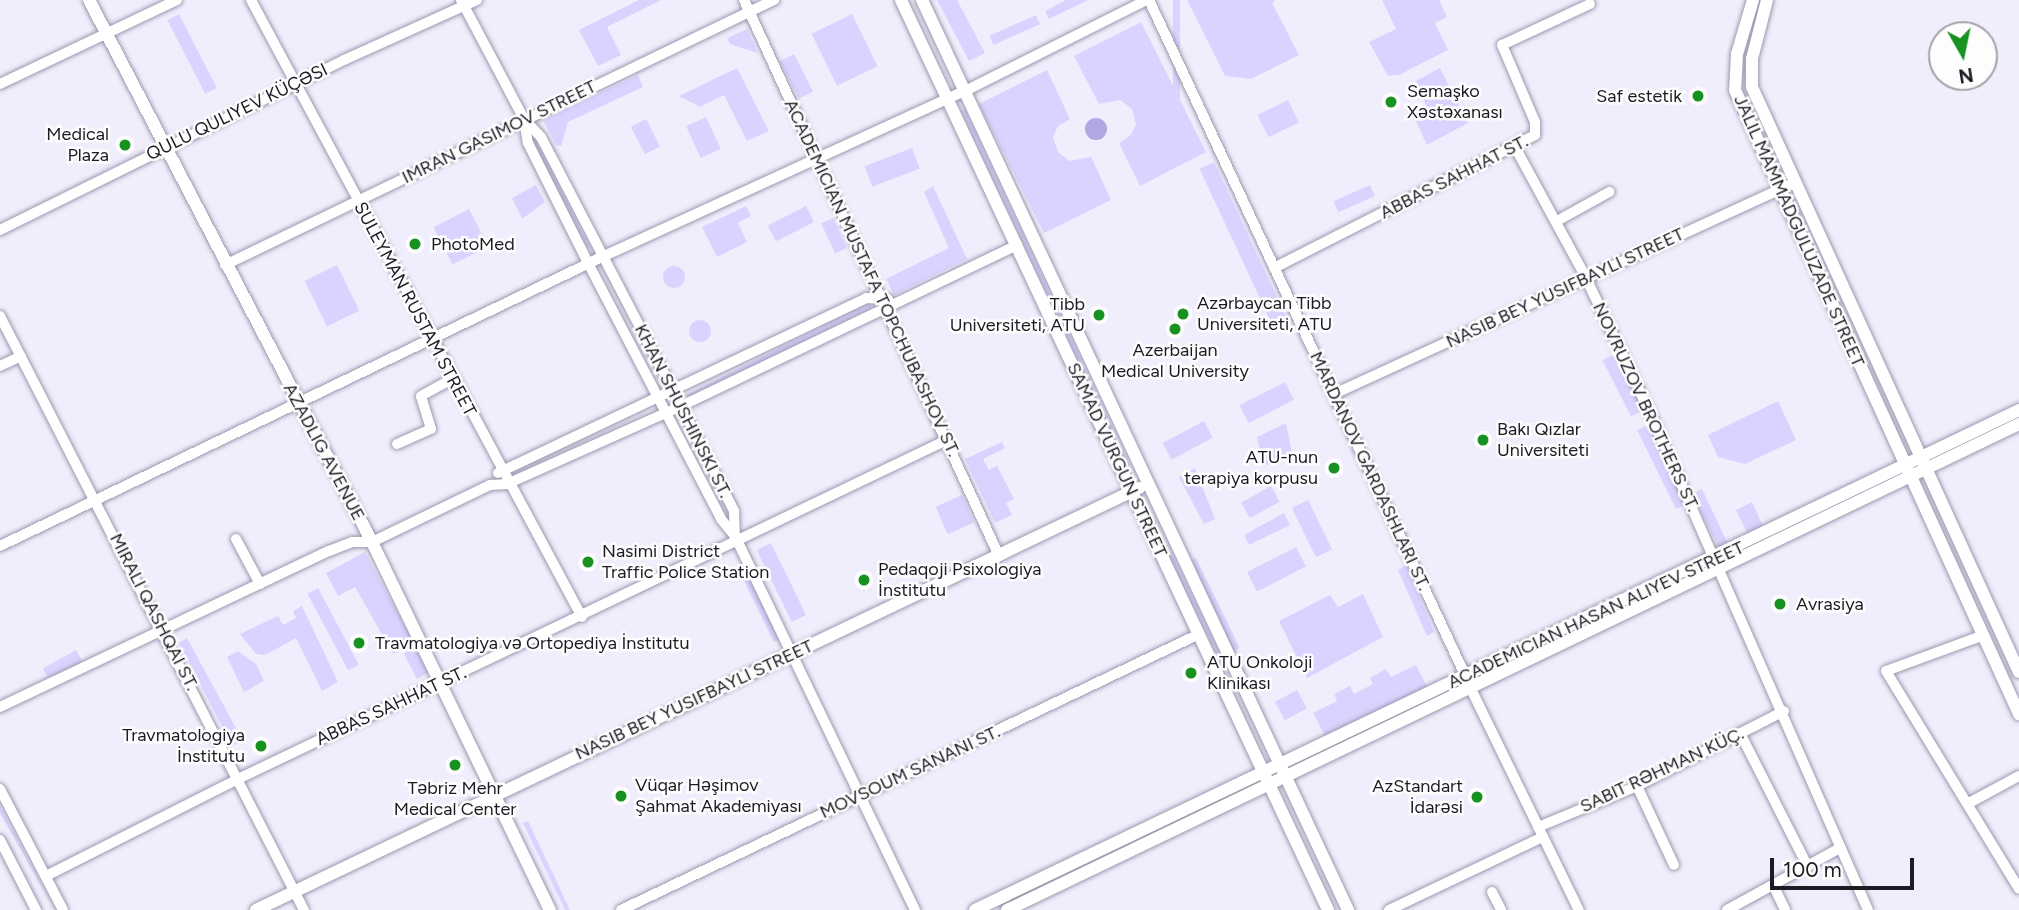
<!DOCTYPE html>
<html>
<head>
<meta charset="utf-8">
<style>
  body { margin:0 }
  #map { position:relative; width:2019px; height:910px; overflow:hidden; background:#f0eefc; font-family:Figtree,sans-serif }
  div>[style] { position:absolute }
  .green>* { inset:0; background:#dbd3ff; transform-origin:0 0 }
  .round { border-radius:50% }
  .water>* { inset:0; background:#b3a7e2 }
  .roads { filter:drop-shadow(0 0 2px #9c98af) drop-shadow(0 0 2px #9c98af) }
  .minor>* { height:10px; margin:-5px; padding:0 5px; transform-origin:5px; border-radius:5px; background:#fff }
  .major>* { height:12px; margin:-6px; padding:0 6px; transform-origin:6px; border-radius:6px; background:#fff }
  .dots>* { width:19px; height:19px; translate:-50% -50%; box-sizing:border-box; border:4px solid #fdfdfd; border-radius:50% }
  span { translate:-50% -50%; white-space:nowrap; text-align:center; line-height:1.15; -webkit-text-stroke:5px #fdfdfd; paint-order:stroke }
  .poi-label { font-size:18px; color:#1c1b23 }
  .left { translate:0 -50%; text-align:left }
  .right { translate:-100% -50%; text-align:right }
  .street-label { font-size:18px; color:#1c1b23 }
  .north { position:absolute; left:1928px; top:21px; width:70px; height:70px; box-sizing:border-box; background:#fdfdfd; border:2px solid #a3a3a6; border-radius:50%; rotate:171deg; font-size:19px; font-weight:700; line-height:28px; text-align:center; color:#1c1b23 }
  .north::after { content:''; display:block; margin:auto; width:24px; height:32px; background:#179221; clip-path:polygon(50% 0,100% 100%,50% 72%,0 100%) }
  .scale { position:absolute; left:1770px; top:858px; width:144px; height:32px; box-sizing:border-box; border:4px solid #1c1b23; border-top:0; padding-left:9px; font-size:21px; line-height:24px; white-space:nowrap; color:#1c1b23; -webkit-text-stroke:5px #fdfdfd; paint-order:stroke }
</style>
</head>
<body>
<div id="map">
  <div class="green">
    <i style="clip-path:polygon(639px 0,661px 0,607px 27px,621px 55px,598px 66px,579px 30px)"></i>
    <i style="clip-path:polygon(937px 0,957px 0,985px 53px,969px 61px)"></i>
    <i style="clip-path:polygon(1066px 0,1088px 0,1049px 19px,1045px 11px)"></i>
    <i style="left:1173px;top:0;width:7px;height:148px"></i>
    <i style="clip-path:polygon(1187px 0,1276px 0,1272px 3px,1299px 55px,1251px 79px,1225px 76px)"></i>
    <i style="clip-path:polygon(1382px 0,1439px 0,1447px 17px,1435px 23px,1448px 50px,1399px 75px,1388px 76px,1369px 42px,1396px 29px)"></i>
    <i style="left:179px;top:14px;width:83px;height:13px;rotate:63deg"></i>
    <i style="left:852px;top:14px;width:58px;height:45px;rotate:64deg"></i>
    <i style="left:1036px;top:15px;width:10px;height:51px;rotate:66deg"></i>
    <i style="clip-path:polygon(1141px 22px,1206px 152px,1140px 186px,1119px 143px,1131px 135px,1136px 124px,1132px 109px,1120px 100px,1099px 104px,1074px 56px)"></i>
    <i style="clip-path:polygon(747px 29px,758px 53px,730px 44px,727px 38px)"></i>
    <i style="left:794px;top:54px;width:42px;height:16px;rotate:63deg"></i>
    <i style="clip-path:polygon(737px 68px,769px 131px,747px 141px,724px 95px,700px 107px,679px 96px)"></i>
    <i style="clip-path:polygon(1440px 68px,1468px 123px,1427px 145px,1413px 115px,1427px 108px,1416px 81px)"></i>
    <i style="clip-path:polygon(1047px 70px,1070px 119px,1058px 126px,1053px 137px,1058px 152px,1069px 161px,1091px 157px,1111px 200px,1044px 233px,979px 104px)"></i>
    <i style="clip-path:polygon(638px 75px,643px 87px,568px 122px,561px 146px,556px 145px,543px 120px)"></i>
    <i style="left:1288px;top:100px;width:25px;height:34px;rotate:64deg"></i>
    <i style="clip-path:polygon(965px 109px,1131px 467px,1128px 468px,961px 111px)"></i>
    <i style="left:706px;top:117px;width:35px;height:22px;rotate:65deg"></i>
    <i style="left:646px;top:119px;width:31px;height:17px;rotate:63deg"></i>
    <i style="clip-path:polygon(534px 138px,590px 247px,587px 249px,532px 140px)"></i>
    <i style="left:912px;top:148px;width:22px;height:51px;rotate:69deg"></i>
    <i style="left:1214px;top:162px;width:174px;height:16px;rotate:65deg"></i>
    <i style="clip-path:polygon(536px 185px,545px 202px,522px 219px,512px 198px)"></i>
    <i style="left:1370px;top:185px;width:12px;height:40px;rotate:66deg"></i>
    <i style="clip-path:polygon(933px 186px,967px 259px,894px 295px,886px 279px,949px 248px,924px 192px)"></i>
    <i style="clip-path:polygon(746px 206px,751px 216px,738px 223px,747px 242px,717px 257px,702px 227px)"></i>
    <i style="left:806px;top:206px;width:18px;height:43px;rotate:63deg"></i>
    <i style="left:469px;top:209px;width:42px;height:40px;rotate:63deg"></i>
    <i style="left:833px;top:218px;width:33px;height:13px;rotate:65deg"></i>
    <i style="left:337px;top:265px;width:51px;height:36px;rotate:64deg"></i>
    <i class="round" style="left:663px;top:266px;width:22px;height:22px"></i>
    <i style="left:869px;top:302px;width:7px;height:205px;rotate:63deg"></i>
    <i class="round" style="left:689px;top:320px;width:22px;height:22px"></i>
    <i style="left:1615px;top:354px;width:63px;height:14px;rotate:63deg"></i>
    <i style="left:1285px;top:382px;width:20px;height:51px;rotate:63deg"></i>
    <i style="clip-path:polygon(1778px 401px,1796px 440px,1745px 464px,1718px 457px,1708px 435px)"></i>
    <i style="left:1204px;top:421px;width:19px;height:47px;rotate:62deg"></i>
    <i style="clip-path:polygon(1286px 423px,1292px 453px,1263px 467px,1257px 437px)"></i>
    <i style="clip-path:polygon(1650px 424px,1688px 505px,1676px 509px,1637px 430px)"></i>
    <i style="clip-path:polygon(1002px 442px,1005px 448px,983px 459px,989px 470px,997px 466px,1014px 499px,1006px 503px,1012px 515px,995px 523px,965px 459px)"></i>
    <i style="clip-path:polygon(1195px 468px,1215px 519px,1204px 524px,1179px 477px)"></i>
    <i style="left:1271px;top:486px;width:18px;height:34px;rotate:61deg"></i>
    <i style="clip-path:polygon(1702px 489px,1728px 544px,1748px 535px,1736px 510px,1752px 502px,1765px 531px,1721px 552px,1692px 494px)"></i>
    <i style="left:962px;top:495px;width:30px;height:29px;rotate:66deg"></i>
    <i style="left:1308px;top:500px;width:55px;height:18px;rotate:64deg"></i>
    <i style="left:1152px;top:513px;width:174px;height:4px;rotate:64deg"></i>
    <i style="clip-path:polygon(1284px 513px,1290px 525px,1249px 545px,1244px 535px)"></i>
    <i style="left:771px;top:543px;width:80px;height:16px;rotate:64deg"></i>
    <i style="left:1296px;top:547px;width:22px;height:55px;rotate:63deg"></i>
    <i style="clip-path:polygon(365px 552px,429px 672px,417px 679px,402px 650px,393px 654px,355px 587px,338px 596px,326px 573px)"></i>
    <i style="left:1196px;top:558px;width:100px;height:8px;rotate:64deg"></i>
    <i style="left:746px;top:562px;width:84px;height:10px;rotate:64deg"></i>
    <i style="clip-path:polygon(1406px 565px,1434px 632px,1427px 636px,1398px 570px)"></i>
    <i style="left:318px;top:588px;width:87px;height:12px;rotate:62deg"></i>
    <i style="clip-path:polygon(1363px 594px,1383px 637px,1307px 678px,1279px 621px,1330px 595px,1338px 607px)"></i>
    <i style="clip-path:polygon(302px 606px,338px 682px,322px 691px,296px 638px,265px 655px,256px 654px,240px 634px,278px 616px,283px 625px,296px 618px,293px 611px)"></i>
    <i style="clip-path:polygon(187px 638px,243px 741px,232px 746px,179px 643px)"></i>
    <i style="left:76px;top:650px;width:13px;height:38px;rotate:61deg"></i>
    <i style="clip-path:polygon(238px 651px,256px 664px,264px 681px,244px 692px,227px 657px)"></i>
    <i style="clip-path:polygon(1416px 665px,1428px 689px,1326px 738px,1313px 713px,1337px 701px,1334px 694px,1350px 686px,1354px 694px,1373px 684px,1370px 678px,1386px 669px,1391px 677px)"></i>
    <i style="left:1297px;top:690px;width:21px;height:25px;rotate:62deg"></i>
    <i style="clip-path:polygon(0 806px,55px 910px,0 813px)"></i>
    <i style="clip-path:polygon(528px 821px,570px 910px,565px 910px,523px 823px)"></i>
  </div>
  <div class="water">
    <i class="round" style="left:1085px;top:118px;width:22px;height:22px"></i>
  </div>
  <div class="roads">
    <div class="minor">
      <i style="left:251px;top:0;width:700px;rotate:61.79deg"></i>
      <i style="left:461px;top:0;width:135px;rotate:62.1deg"></i>
      <i style="left:524px;top:119px;width:25px;rotate:47deg"></i>
      <i style="left:541px;top:137px;width:303px;rotate:62.5deg"></i>
      <i style="left:681px;top:406px;width:118px;rotate:63.2deg"></i>
      <i style="left:734px;top:511px;width:25px;rotate:88deg"></i>
      <i style="left:735px;top:536px;width:415px;rotate:64.3deg"></i>
      <i style="left:744px;top:0;width:612px;rotate:65.36deg"></i>
      <i style="left:1149px;top:0;width:748px;rotate:64.91deg"></i>
      <i style="left:0;top:84px;width:196px;rotate:-25.4deg"></i>
      <i style="left:524px;top:119px;width:24px;rotate:81deg"></i>
      <i style="left:528px;top:143px;width:134px;rotate:63.4deg"></i>
      <i style="left:588px;top:263px;width:288px;rotate:62.5deg"></i>
      <i style="left:721px;top:519px;width:21px;rotate:51deg"></i>
      <i style="left:1515px;top:147px;width:149px;rotate:61.5deg"></i>
      <i style="left:1586px;top:278px;width:152px;rotate:64.6deg"></i>
      <i style="left:1651px;top:415px;width:540px;rotate:66.33deg"></i>
      <i style="left:1557px;top:221px;width:60px;rotate:-29.1deg"></i>
      <i style="left:0;top:230px;width:384px;rotate:-26.3deg"></i>
      <i style="left:344px;top:60px;width:146px;rotate:-24.3deg"></i>
      <i style="left:225px;top:265px;width:610px;rotate:-25.77deg"></i>
      <i style="left:1274px;top:268px;width:293px;rotate:-27deg"></i>
      <i style="left:1535px;top:135px;width:13px;rotate:-90deg"></i>
      <i style="left:1535px;top:122px;width:84px;rotate:-113.2deg"></i>
      <i style="left:1502px;top:45px;width:97px;rotate:-25deg"></i>
      <i style="left:0;top:316px;width:667px;rotate:62.9deg"></i>
      <i style="left:0;top:366px;width:23px;rotate:-25deg"></i>
      <i style="left:1334px;top:394px;width:508px;rotate:-24.65deg"></i>
      <i style="left:397px;top:444px;width:37px;rotate:-24deg"></i>
      <i style="left:431px;top:429px;width:34px;rotate:-107deg"></i>
      <i style="left:421px;top:396px;width:35px;rotate:-29deg"></i>
      <i style="left:498px;top:473px;width:407px;rotate:-25.4deg"></i>
      <i style="left:866px;top:298px;width:22px;rotate:3deg"></i>
      <i style="left:236px;top:539px;width:51px;rotate:61.9deg"></i>
      <i style="left:0;top:546px;width:670px;rotate:-25.65deg"></i>
      <i style="left:604px;top:256px;width:397px;rotate:-24.6deg"></i>
      <i style="left:965px;top:91px;width:203px;rotate:-26.6deg"></i>
      <i style="left:1984px;top:635px;width:104px;rotate:159.8deg"></i>
      <i style="left:1886px;top:671px;width:255px;rotate:58.6deg"></i>
      <i style="left:1471px;top:689px;width:246px;rotate:64deg"></i>
      <i style="left:0;top:707px;width:364px;rotate:-25.4deg"></i>
      <i style="left:329px;top:551px;width:25px;rotate:-21deg"></i>
      <i style="left:352px;top:542px;width:20px"></i>
      <i style="left:372px;top:542px;width:131px;rotate:-25.8deg"></i>
      <i style="left:490px;top:485px;width:17px;rotate:-3deg"></i>
      <i style="left:507px;top:484px;width:191px;rotate:-24.1deg"></i>
      <i style="left:681px;top:406px;width:373px;rotate:-25.6deg"></i>
      <i style="left:1740px;top:733px;width:150px;rotate:63.1deg"></i>
      <i style="left:1637px;top:786px;width:87px;rotate:64.9deg"></i>
      <i style="left:0;top:789px;width:136px;rotate:62.5deg"></i>
      <i style="left:1969px;top:803px;width:57px;rotate:-28.4deg"></i>
      <i style="left:1538px;top:827px;width:107px;rotate:-22.5deg"></i>
      <i style="left:1637px;top:786px;width:165px;rotate:-27deg"></i>
      <i style="left:0;top:840px;width:79px;rotate:62.8deg"></i>
      <i style="left:46px;top:876px;width:217px;rotate:-26.8deg"></i>
      <i style="left:240px;top:778px;width:784px;rotate:-25.55deg"></i>
      <i style="left:1774px;top:887px;width:25px;rotate:64deg"></i>
      <i style="left:1492px;top:892px;width:20px;rotate:63deg"></i>
      <i style="left:621px;top:910px;width:641px;rotate:-25.52deg"></i>
      <i style="left:1389px;top:910px;width:170px;rotate:-25.4deg"></i>
      <i style="left:1727px;top:910px;width:127px;rotate:-28.8deg"></i>
    </div>
    <div class="major">
      <i style="left:89px;top:0;width:611px;rotate:62.43deg"></i>
      <i style="left:372px;top:542px;width:409px;rotate:64.2deg"></i>
      <i style="left:901px;top:0;width:1005px;rotate:64.86deg"></i>
      <i style="left:922px;top:0;width:1005px;rotate:64.91deg"></i>
      <i style="left:1753px;top:0;width:56px;rotate:106.5deg"></i>
      <i style="left:1737px;top:54px;width:36px;rotate:93deg"></i>
      <i style="left:1735px;top:90px;width:686px;rotate:65.53deg"></i>
      <i style="left:1767px;top:0;width:61px;rotate:104.3deg"></i>
      <i style="left:1752px;top:59px;width:28px;rotate:90deg"></i>
      <i style="left:1752px;top:87px;width:643px;rotate:65.47deg"></i>
      <i style="left:256px;top:910px;width:979px;rotate:-25.54deg"></i>
      <i style="left:975px;top:910px;width:1158px;rotate:-25.59deg"></i>
      <i style="left:1007px;top:910px;width:1123px;rotate:-25.65deg"></i>
    </div>
  </div>
  <div class="dots">
    <i style="left:1698px;top:96px;background:#179221"></i>
    <i style="left:1391px;top:102px;background:#179221"></i>
    <i style="left:125px;top:145px;background:#179221"></i>
    <i style="left:415px;top:244px;background:#179221"></i>
    <i style="left:1183px;top:314px;background:#179221"></i>
    <i style="left:1099px;top:315px;background:#179221"></i>
    <i style="left:1175px;top:329px;background:#179221"></i>
    <i style="left:1483px;top:440px;background:#179221"></i>
    <i style="left:1334px;top:468px;background:#179221"></i>
    <i style="left:588px;top:562px;background:#179221"></i>
    <i style="left:864px;top:580px;background:#179221"></i>
    <i style="left:1780px;top:604px;background:#179221"></i>
    <i style="left:359px;top:643px;background:#179221"></i>
    <i style="left:1191px;top:673px;background:#179221"></i>
    <i style="left:261px;top:746px;background:#179221"></i>
    <i style="left:455px;top:765px;background:#179221"></i>
    <i style="left:621px;top:796px;background:#179221"></i>
    <i style="left:1477px;top:797px;background:#179221"></i>
  </div>
  <div class="poi-label">
    <span class="left" style="left:1407px;top:102px">Semaşko<br>Xəstəxanası</span>
    <span class="right" style="left:1682px;top:96px">Saf estetik</span>
    <span class="right" style="left:109px;top:145px">Medical<br>Plaza</span>
    <span class="left" style="left:431px;top:244px">PhotoMed</span>
    <span class="left" style="left:1197px;top:314px">Azərbaycan Tibb<br>Universiteti, ATU</span>
    <span class="right" style="left:1085px;top:315px">Tibb<br>Universiteti, ATU</span>
    <span style="left:1175px;top:361px">Azerbaijan<br>Medical University</span>
    <span class="left" style="left:1497px;top:440px">Bakı Qızlar<br>Universiteti</span>
    <span class="right" style="left:1318px;top:468px">ATU-nun<br>terapiya korpusu</span>
    <span class="left" style="left:602px;top:562px">Nasimi District<br>Traffic Police Station</span>
    <span class="left" style="left:878px;top:580px">Pedaqoji Psixologiya<br>İnstitutu</span>
    <span class="left" style="left:1796px;top:604px">Avrasiya</span>
    <span class="left" style="left:375px;top:643px">Travmatologiya və Ortopediya İnstitutu</span>
    <span class="left" style="left:1207px;top:673px">ATU Onkoloji<br>Klinikası</span>
    <span class="right" style="left:245px;top:746px">Travmatologiya<br>İnstitutu</span>
    <span class="left" style="left:635px;top:796px">Vüqar Həşimov<br>Şahmat Akademiyası</span>
    <span class="right" style="left:1463px;top:797px">AzStandart<br>İdarəsi</span>
    <span style="left:455px;top:799px">Təbriz Mehr<br>Medical Center</span>
  </div>
  <div class="street-label">
    <span style="left:237px;top:112px;rotate:-26deg">QULU QULIYEV KÜÇƏSI</span>
    <span style="left:499px;top:132px;rotate:-26deg">IMRAN GASIMOV STREET</span>
    <span style="left:1454px;top:177px;rotate:-27deg">ABBAS SAHHAT ST.</span>
    <span style="left:1799px;top:231px;rotate:66deg">JALIL MAMMADGULUZADE STREET</span>
    <span style="left:872px;top:278px;rotate:65deg">ACADEMICIAN MUSTAFA TOPCHUBASHOV ST.</span>
    <span style="left:1565px;top:288px;rotate:-25deg">NASIB BEY YUSIFBAYLI STREET</span>
    <span style="left:415px;top:309px;rotate:62deg">SULEYMAN RUSTAM STREET</span>
    <span style="left:1646px;top:407px;rotate:65deg">NOVRUZOV BROTHERS ST.</span>
    <span style="left:683px;top:411px;rotate:63deg">KHAN SHUSHINSKI ST.</span>
    <span style="left:324px;top:452px;rotate:62deg">AZADLIG AVENUE</span>
    <span style="left:1117px;top:460px;rotate:65deg">SAMAD VURGUN STREET</span>
    <span style="left:1370px;top:471px;rotate:65deg">MARDANOV GARDASHLARI ST.</span>
    <span style="left:154px;top:612px;rotate:63deg">MIRALI QASHQAI ST.</span>
    <span style="left:1596px;top:615px;rotate:-25deg">ACADEMICIAN HASAN ALIYEV STREET</span>
    <span style="left:694px;top:700px;rotate:-25deg">NASIB BEY YUSIFBAYLI STREET</span>
    <span style="left:391px;top:706px;rotate:-25deg">ABBAS SAHHAT ST.</span>
    <span style="left:1662px;top:770px;rotate:-25deg">SABIT RƏHMAN KÜÇ.</span>
    <span style="left:910px;top:772px;rotate:-25deg">MOVSOUM SANANI ST.</span>
  </div>
  <div class="north">N</div>
  <div class="scale">100 m</div>
</div>
</body>
</html>
